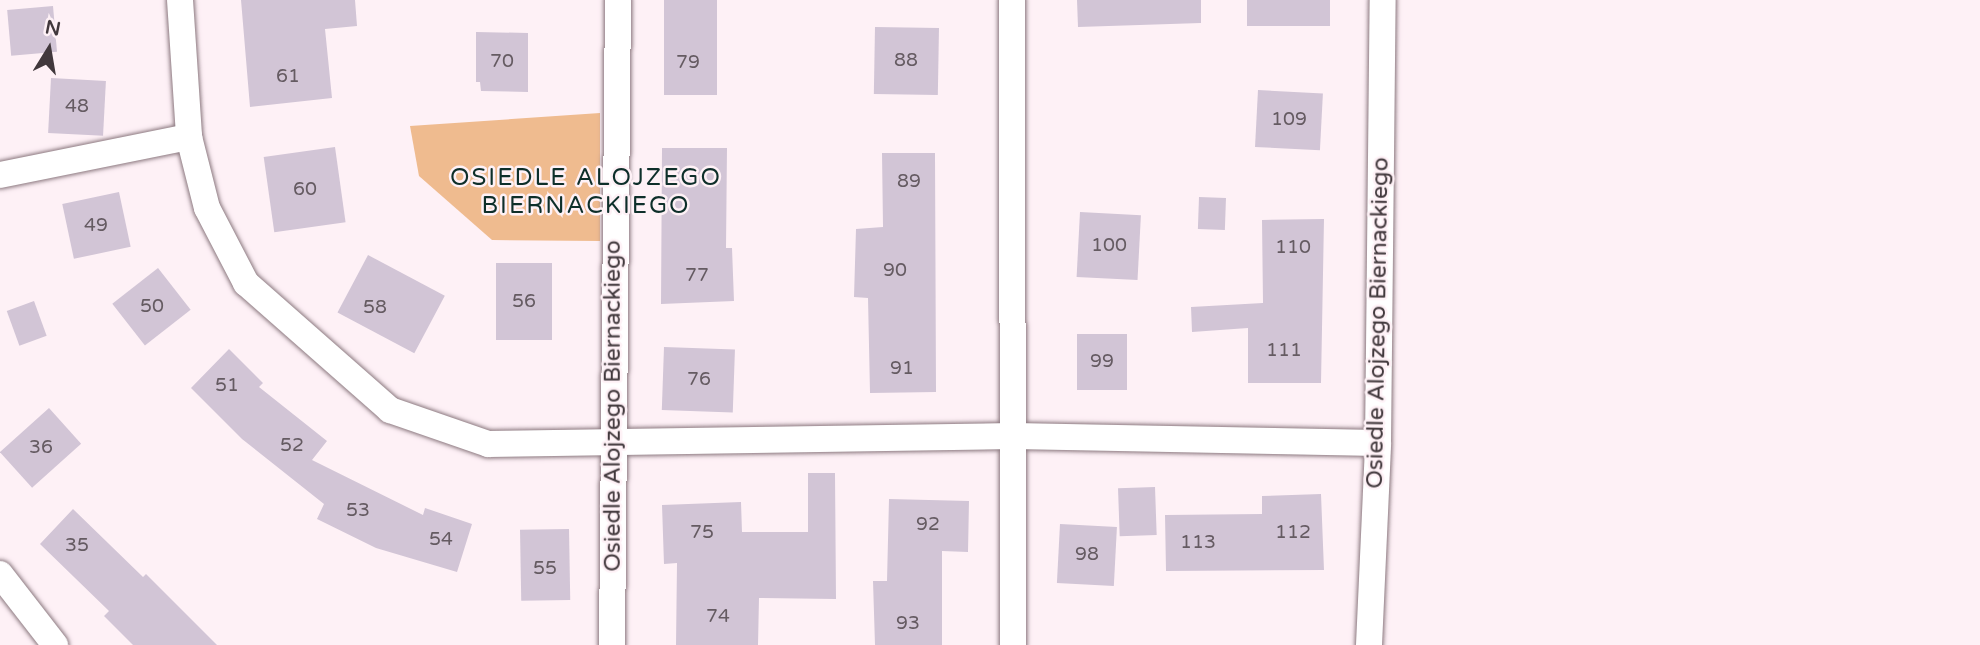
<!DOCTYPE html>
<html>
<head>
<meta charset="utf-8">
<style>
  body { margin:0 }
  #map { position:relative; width:1980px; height:645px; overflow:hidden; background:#fef1f6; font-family:"Varela Round",sans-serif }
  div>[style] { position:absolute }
  .green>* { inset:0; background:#efbb8f }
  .building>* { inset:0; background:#d2c5d6; transform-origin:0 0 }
  .roads { filter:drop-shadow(0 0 2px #8c7980) drop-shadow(0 0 2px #8c7980) }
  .minor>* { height:26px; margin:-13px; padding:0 13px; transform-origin:13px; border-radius:13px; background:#fff }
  span { translate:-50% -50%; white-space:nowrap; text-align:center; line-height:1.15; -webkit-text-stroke:5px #fef1f6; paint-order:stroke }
  .number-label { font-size:19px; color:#655b62 }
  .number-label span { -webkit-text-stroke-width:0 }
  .street-label { font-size:23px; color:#41383c }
  .neighbourhood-label { font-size:24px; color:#0e2f2a; letter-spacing:2px }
  .north { position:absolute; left:14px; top:14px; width:70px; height:70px; -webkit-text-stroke:5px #fef1f6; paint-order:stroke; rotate:11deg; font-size:19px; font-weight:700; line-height:28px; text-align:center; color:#41383c }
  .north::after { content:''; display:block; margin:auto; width:24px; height:32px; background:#41383c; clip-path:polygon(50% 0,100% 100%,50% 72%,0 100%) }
</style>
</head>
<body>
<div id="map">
  <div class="green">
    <i style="clip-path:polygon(600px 113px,600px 241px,492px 240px,419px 176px,410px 126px)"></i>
  </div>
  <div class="building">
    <i style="clip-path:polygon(241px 0,355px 0,357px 26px,325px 29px,332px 98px,250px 107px)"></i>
    <i style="left:664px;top:0;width:53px;height:95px"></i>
    <i style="clip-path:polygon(1077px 0,1201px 0,1201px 23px,1078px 27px)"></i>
    <i style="left:1247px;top:0;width:83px;height:26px"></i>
    <i style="left:53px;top:6px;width:46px;height:46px;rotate:85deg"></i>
    <i style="left:875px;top:27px;width:64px;height:67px;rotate:1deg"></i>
    <i style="clip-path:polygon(476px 32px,528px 33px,528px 92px,481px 91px,480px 82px,476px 82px)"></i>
    <i style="left:51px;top:78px;width:55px;height:55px;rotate:3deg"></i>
    <i style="left:1258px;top:90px;width:65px;height:57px;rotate:3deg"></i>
    <i style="left:335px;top:147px;width:76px;height:72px;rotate:82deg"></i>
    <i style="clip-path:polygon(662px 148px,727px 148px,726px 248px,732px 248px,734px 301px,661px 304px)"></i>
    <i style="clip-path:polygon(882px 153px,935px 153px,936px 392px,870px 393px,868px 298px,854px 297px,856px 229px,883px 227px)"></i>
    <i style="left:119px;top:192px;width:56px;height:58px;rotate:78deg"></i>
    <i style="left:1199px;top:197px;width:27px;height:32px;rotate:2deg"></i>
    <i style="left:1080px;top:212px;width:61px;height:65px;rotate:3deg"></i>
    <i style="clip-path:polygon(1324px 219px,1321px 383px,1248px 383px,1248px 328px,1192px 332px,1191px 307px,1263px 303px,1262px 220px)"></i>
    <i style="left:368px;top:255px;width:87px;height:65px;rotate:28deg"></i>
    <i style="left:552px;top:263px;width:77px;height:56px;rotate:90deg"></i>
    <i style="left:158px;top:268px;width:53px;height:58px;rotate:52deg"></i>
    <i style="left:34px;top:301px;width:37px;height:29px;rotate:70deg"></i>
    <i style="left:1077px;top:334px;width:50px;height:56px"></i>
    <i style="left:664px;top:347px;width:71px;height:63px;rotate:2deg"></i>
    <i style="clip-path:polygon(229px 349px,263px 383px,259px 387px,327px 441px,312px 460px,423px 515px,425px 508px,472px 524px,457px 572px,376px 548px,317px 519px,324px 504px,242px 439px,191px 388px)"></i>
    <i style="left:49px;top:408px;width:48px;height:66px;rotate:48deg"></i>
    <i style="clip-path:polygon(808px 473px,835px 473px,836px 599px,759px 598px,758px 645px,676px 645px,677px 563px,664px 564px,662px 505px,741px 502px,742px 532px,808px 532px)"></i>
    <i style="left:1155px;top:487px;width:48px;height:37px;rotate:88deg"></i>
    <i style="clip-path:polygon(1321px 494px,1324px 570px,1166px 571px,1165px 515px,1262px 514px,1262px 496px)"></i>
    <i style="clip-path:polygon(889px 499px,969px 501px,968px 552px,942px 551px,942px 645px,875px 645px,873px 581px,887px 581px)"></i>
    <i style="clip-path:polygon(73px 509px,143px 577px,146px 574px,217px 645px,133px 645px,104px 616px,109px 611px,40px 544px)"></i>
    <i style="left:1060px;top:524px;width:57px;height:59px;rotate:3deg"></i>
    <i style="left:569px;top:529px;width:71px;height:49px;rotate:89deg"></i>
  </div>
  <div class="roads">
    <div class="minor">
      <i style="left:180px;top:0;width:137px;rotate:86.2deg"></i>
      <i style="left:189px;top:137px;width:73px;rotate:75.8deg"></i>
      <i style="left:207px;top:208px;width:85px;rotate:62.5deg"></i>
      <i style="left:246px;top:283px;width:192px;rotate:41.4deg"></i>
      <i style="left:390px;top:410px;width:104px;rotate:19.1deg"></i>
      <i style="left:488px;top:444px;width:526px;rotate:-0.87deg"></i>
      <i style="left:1014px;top:436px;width:364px;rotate:1.1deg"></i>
      <i style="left:1012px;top:0;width:645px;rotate:89.91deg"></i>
      <i style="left:0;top:175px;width:193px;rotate:-11.4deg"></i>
      <i style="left:0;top:574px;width:90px;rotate:52.2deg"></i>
      <i style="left:612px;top:645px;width:645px;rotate:-89.47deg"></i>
      <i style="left:1369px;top:645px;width:202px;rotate:-87.4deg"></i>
      <i style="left:1378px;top:443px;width:443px;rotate:-89.4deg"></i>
    </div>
  </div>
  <div class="number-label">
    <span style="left:906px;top:61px">88</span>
    <span style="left:502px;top:62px">70</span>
    <span style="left:688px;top:63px">79</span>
    <span style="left:288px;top:77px">61</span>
    <span style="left:77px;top:107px">48</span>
    <span style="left:1289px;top:120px">109</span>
    <span style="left:909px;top:182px">89</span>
    <span style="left:305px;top:190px">60</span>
    <span style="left:96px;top:226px">49</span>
    <span style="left:1109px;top:246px">100</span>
    <span style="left:1293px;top:248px">110</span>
    <span style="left:895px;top:271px">90</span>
    <span style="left:697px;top:276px">77</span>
    <span style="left:524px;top:302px">56</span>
    <span style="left:152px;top:307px">50</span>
    <span style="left:375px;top:308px">58</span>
    <span style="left:1284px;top:351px">111</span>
    <span style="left:1102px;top:362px">99</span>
    <span style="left:902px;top:369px">91</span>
    <span style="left:699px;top:380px">76</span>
    <span style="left:227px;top:386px">51</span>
    <span style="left:292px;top:446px">52</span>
    <span style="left:41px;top:448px">36</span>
    <span style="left:358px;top:511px">53</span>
    <span style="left:928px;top:525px">92</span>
    <span style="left:702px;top:533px">75</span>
    <span style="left:1293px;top:533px">112</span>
    <span style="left:441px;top:540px">54</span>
    <span style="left:1198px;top:543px">113</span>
    <span style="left:77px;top:546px">35</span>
    <span style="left:1087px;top:555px">98</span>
    <span style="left:545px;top:569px">55</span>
    <span style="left:718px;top:617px">74</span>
    <span style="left:908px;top:624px">93</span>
  </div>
  <div class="street-label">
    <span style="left:1378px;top:323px;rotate:-89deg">Osiedle Alojzego Biernackiego</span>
    <span style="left:613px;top:406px;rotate:-90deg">Osiedle Alojzego Biernackiego</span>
  </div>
  <div class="neighbourhood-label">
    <span style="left:586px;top:192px">OSIEDLE ALOJZEGO<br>BIERNACKIEGO</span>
  </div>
  <div class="north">N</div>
</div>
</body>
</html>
